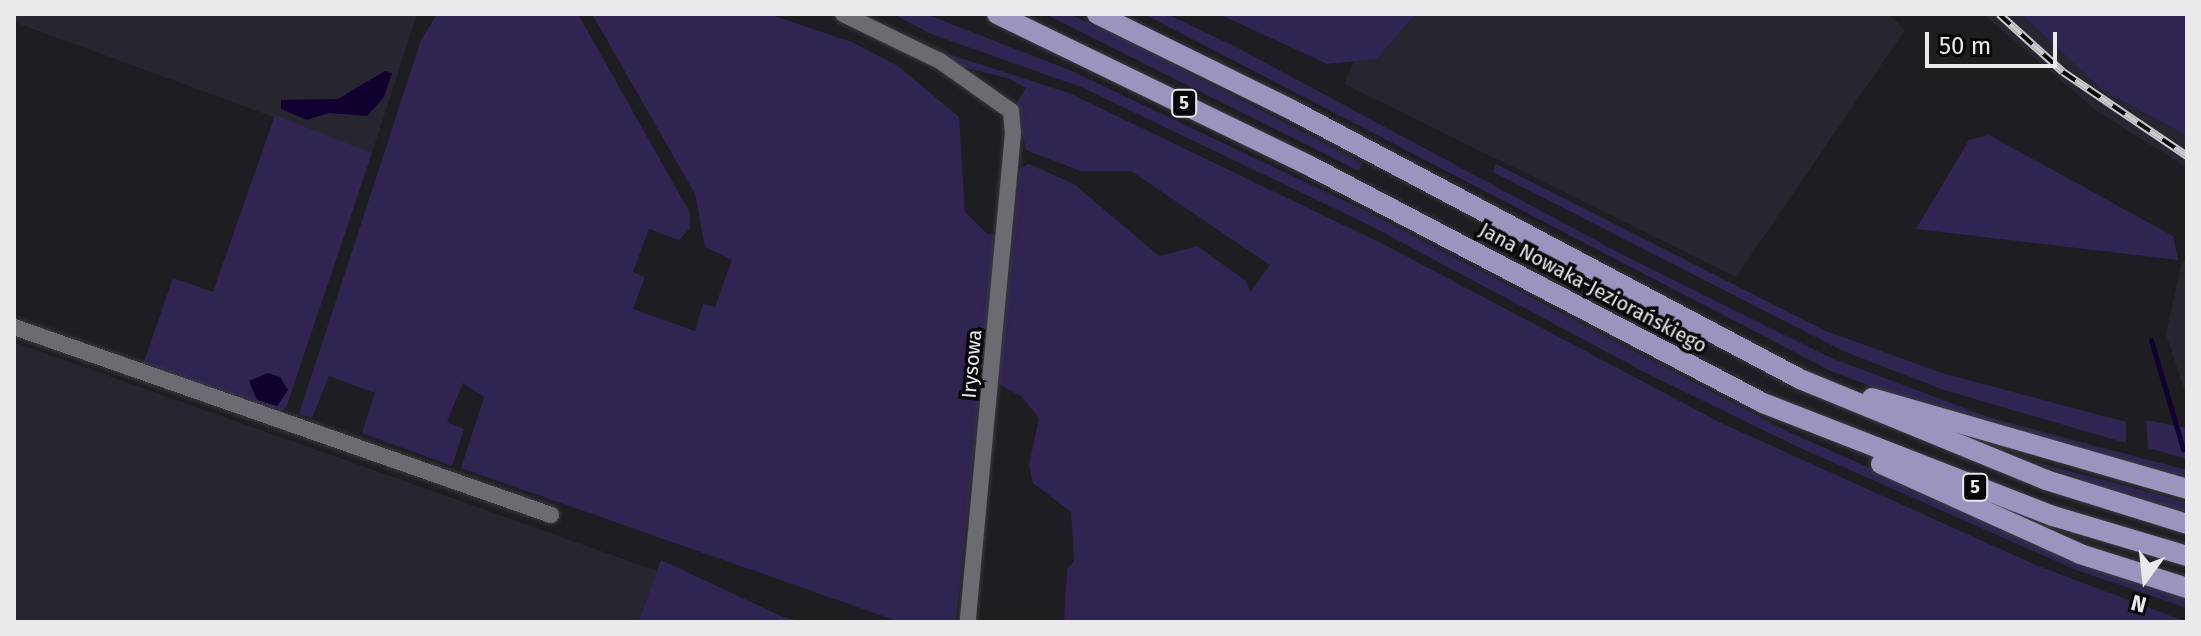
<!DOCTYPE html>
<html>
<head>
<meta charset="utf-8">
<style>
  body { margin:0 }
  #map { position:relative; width:2201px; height:636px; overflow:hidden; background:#1e1d22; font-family:"Fira Sans",sans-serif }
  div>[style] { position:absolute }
  .built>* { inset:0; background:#27252f }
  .green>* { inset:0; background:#2f2452 }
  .water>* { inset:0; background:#10002f }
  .stream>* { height:5px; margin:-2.5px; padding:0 2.5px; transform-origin:2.5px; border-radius:2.5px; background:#10002f }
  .roads { filter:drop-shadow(0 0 2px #3a3a3d) drop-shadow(0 0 2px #3a3a3d) }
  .minor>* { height:16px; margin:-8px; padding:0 8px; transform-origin:8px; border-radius:8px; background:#6c6b71 }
  .primary>* { height:20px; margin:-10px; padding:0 10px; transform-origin:10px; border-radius:10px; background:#9b94be }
  .rail>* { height:8px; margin-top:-4px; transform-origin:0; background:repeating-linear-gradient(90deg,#08080a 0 15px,#c9c9cc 0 30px); box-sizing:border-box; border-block:2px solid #c9c9cc }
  span { translate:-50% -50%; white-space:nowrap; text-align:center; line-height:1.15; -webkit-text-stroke:7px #08080a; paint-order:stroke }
  .shield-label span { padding:2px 6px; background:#08080a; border:2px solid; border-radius:6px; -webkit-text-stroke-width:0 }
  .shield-label { font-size:18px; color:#eaeaed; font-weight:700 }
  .street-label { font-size:20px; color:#eaeaed }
  .frame { position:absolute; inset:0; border:16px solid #eaeaed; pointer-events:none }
  .north { position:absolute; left:2105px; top:540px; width:80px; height:80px; -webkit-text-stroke:6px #08080a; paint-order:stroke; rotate:195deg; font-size:22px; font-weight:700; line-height:32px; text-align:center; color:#eaeaed }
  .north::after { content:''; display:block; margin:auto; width:28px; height:36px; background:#eaeaed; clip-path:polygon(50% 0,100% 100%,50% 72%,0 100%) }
  .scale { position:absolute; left:1925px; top:32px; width:132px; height:36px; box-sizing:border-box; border:4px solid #eaeaed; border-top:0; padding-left:10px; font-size:24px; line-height:28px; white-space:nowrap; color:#eaeaed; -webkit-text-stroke:6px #08080a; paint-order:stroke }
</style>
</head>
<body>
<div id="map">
  <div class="built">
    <i style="clip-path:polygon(14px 14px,417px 14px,372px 153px,14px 22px)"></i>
    <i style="clip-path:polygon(1416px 14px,1889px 14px,1905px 30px,1736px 277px,1344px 84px,1355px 59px,1377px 59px)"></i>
    <i style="clip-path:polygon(1983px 14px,2021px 14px,2101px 89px,2187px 136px,2187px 168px,2097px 111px)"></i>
    <i style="clip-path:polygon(2182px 261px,2187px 262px,2187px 398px,2166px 334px)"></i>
    <i style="clip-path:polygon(14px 342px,657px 571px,638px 622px,14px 622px)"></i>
  </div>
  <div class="green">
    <i style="clip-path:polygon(437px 14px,578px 14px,690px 213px,690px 228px,679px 240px,649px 229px,633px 272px,645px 277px,633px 309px,695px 331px,703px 304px,715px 307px,732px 260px,705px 247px,695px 194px,592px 14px,769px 14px,852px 42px,898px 66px,959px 117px,965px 212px,986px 233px,996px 236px,956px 622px,900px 622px,461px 468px,484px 397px,463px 383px,447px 422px,464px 429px,452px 466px,362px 433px,375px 393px,329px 376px,312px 418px,299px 414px,421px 40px)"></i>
    <i style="clip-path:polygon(893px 14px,926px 14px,1072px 71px,1366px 211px,1791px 433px,2050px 548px,2187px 596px,2187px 608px,2076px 570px,1798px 447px,1648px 374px,1369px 225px,1081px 87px,931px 34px)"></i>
    <i style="clip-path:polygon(1045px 14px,1069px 14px,1124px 39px,1363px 163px,1359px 171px)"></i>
    <i style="clip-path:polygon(1144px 14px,1167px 14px,1236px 47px,1623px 255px,1829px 357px,1991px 418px,2187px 470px,2187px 482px,1944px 415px,1831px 371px)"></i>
    <i style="clip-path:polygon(1219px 14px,1416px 14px,1377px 59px,1327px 64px)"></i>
    <i style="clip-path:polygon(2021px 14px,2187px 14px,2187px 136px,2101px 89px)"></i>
    <i style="clip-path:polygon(929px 48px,1069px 93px,1387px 246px,1721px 423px,2038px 566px,2187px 622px,1064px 622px,1067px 569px,1074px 561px,1071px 512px,1033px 483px,1029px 465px,1039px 418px,1021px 396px,998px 384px,1020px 168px,1029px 164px,1074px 184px,1159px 256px,1197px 246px,1246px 281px,1250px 292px,1270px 265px,1131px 171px,1080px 171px,1026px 150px,1016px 104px,1026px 88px,1010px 79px,960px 66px)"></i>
    <i style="clip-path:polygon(275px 115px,372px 153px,286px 408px,276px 413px,142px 367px,173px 278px,213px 292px)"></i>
    <i style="clip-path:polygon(1989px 135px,2173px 236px,2178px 260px,1916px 229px,1969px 140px)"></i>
    <i style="clip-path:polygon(1496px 164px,1826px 331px,1942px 373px,2126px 422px,2126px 443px,1944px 390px,1843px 351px,1493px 172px)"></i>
    <i style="clip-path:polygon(2146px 420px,2187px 428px,2187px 459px,2148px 448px)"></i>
    <i style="clip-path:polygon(2031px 461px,2187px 502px,2187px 512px,2096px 485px)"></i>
    <i style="clip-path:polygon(661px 560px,783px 617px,804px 622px,638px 622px)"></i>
  </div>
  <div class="water">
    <i style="clip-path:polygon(385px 71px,392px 73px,384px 97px,367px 116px,329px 113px,307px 120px,281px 109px,281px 100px,338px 99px)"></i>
    <i style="clip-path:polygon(268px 373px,280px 377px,288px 390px,277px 406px,257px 400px,249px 381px)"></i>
  </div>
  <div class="stream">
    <i style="left:2151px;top:340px;width:114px;rotate:73.6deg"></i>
  </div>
  <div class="roads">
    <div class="minor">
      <i style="left:843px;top:14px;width:108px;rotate:25.9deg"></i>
      <i style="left:940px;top:61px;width:87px;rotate:35.2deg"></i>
      <i style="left:1011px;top:111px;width:22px;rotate:85deg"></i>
      <i style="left:1013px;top:133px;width:491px;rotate:95.3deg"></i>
      <i style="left:14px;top:327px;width:569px;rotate:19.29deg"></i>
    </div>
    <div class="primary">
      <i style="left:997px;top:14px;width:348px;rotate:25.9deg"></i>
      <i style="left:1310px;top:166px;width:511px;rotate:27.62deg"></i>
      <i style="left:1763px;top:403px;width:311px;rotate:21.3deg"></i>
      <i style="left:2053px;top:516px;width:140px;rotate:16.6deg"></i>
      <i style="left:1097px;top:14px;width:217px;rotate:26.2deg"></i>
      <i style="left:1292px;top:110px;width:575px;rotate:27.9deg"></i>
      <i style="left:1800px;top:379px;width:266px;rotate:22.3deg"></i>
      <i style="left:2046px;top:480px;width:148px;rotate:17.3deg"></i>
      <i style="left:1872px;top:398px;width:328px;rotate:16.1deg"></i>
      <i style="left:1881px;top:464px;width:218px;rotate:24.3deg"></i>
      <i style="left:2080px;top:554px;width:112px;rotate:17.6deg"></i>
    </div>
  </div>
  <div class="rail">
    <i style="left:1999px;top:14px;width:86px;rotate:42.2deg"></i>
    <i style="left:2063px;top:72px;width:150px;rotate:34.1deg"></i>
  </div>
  <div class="shield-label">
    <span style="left:1184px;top:103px">5</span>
    <span style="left:1975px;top:487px">5</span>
  </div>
  <div class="street-label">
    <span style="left:1593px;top:288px;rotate:28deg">Jana Nowaka-Jeziorańskiego</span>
    <span style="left:972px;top:364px;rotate:-85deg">Irysowa</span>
  </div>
  <div class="frame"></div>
  <div class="north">N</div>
  <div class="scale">50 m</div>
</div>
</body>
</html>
